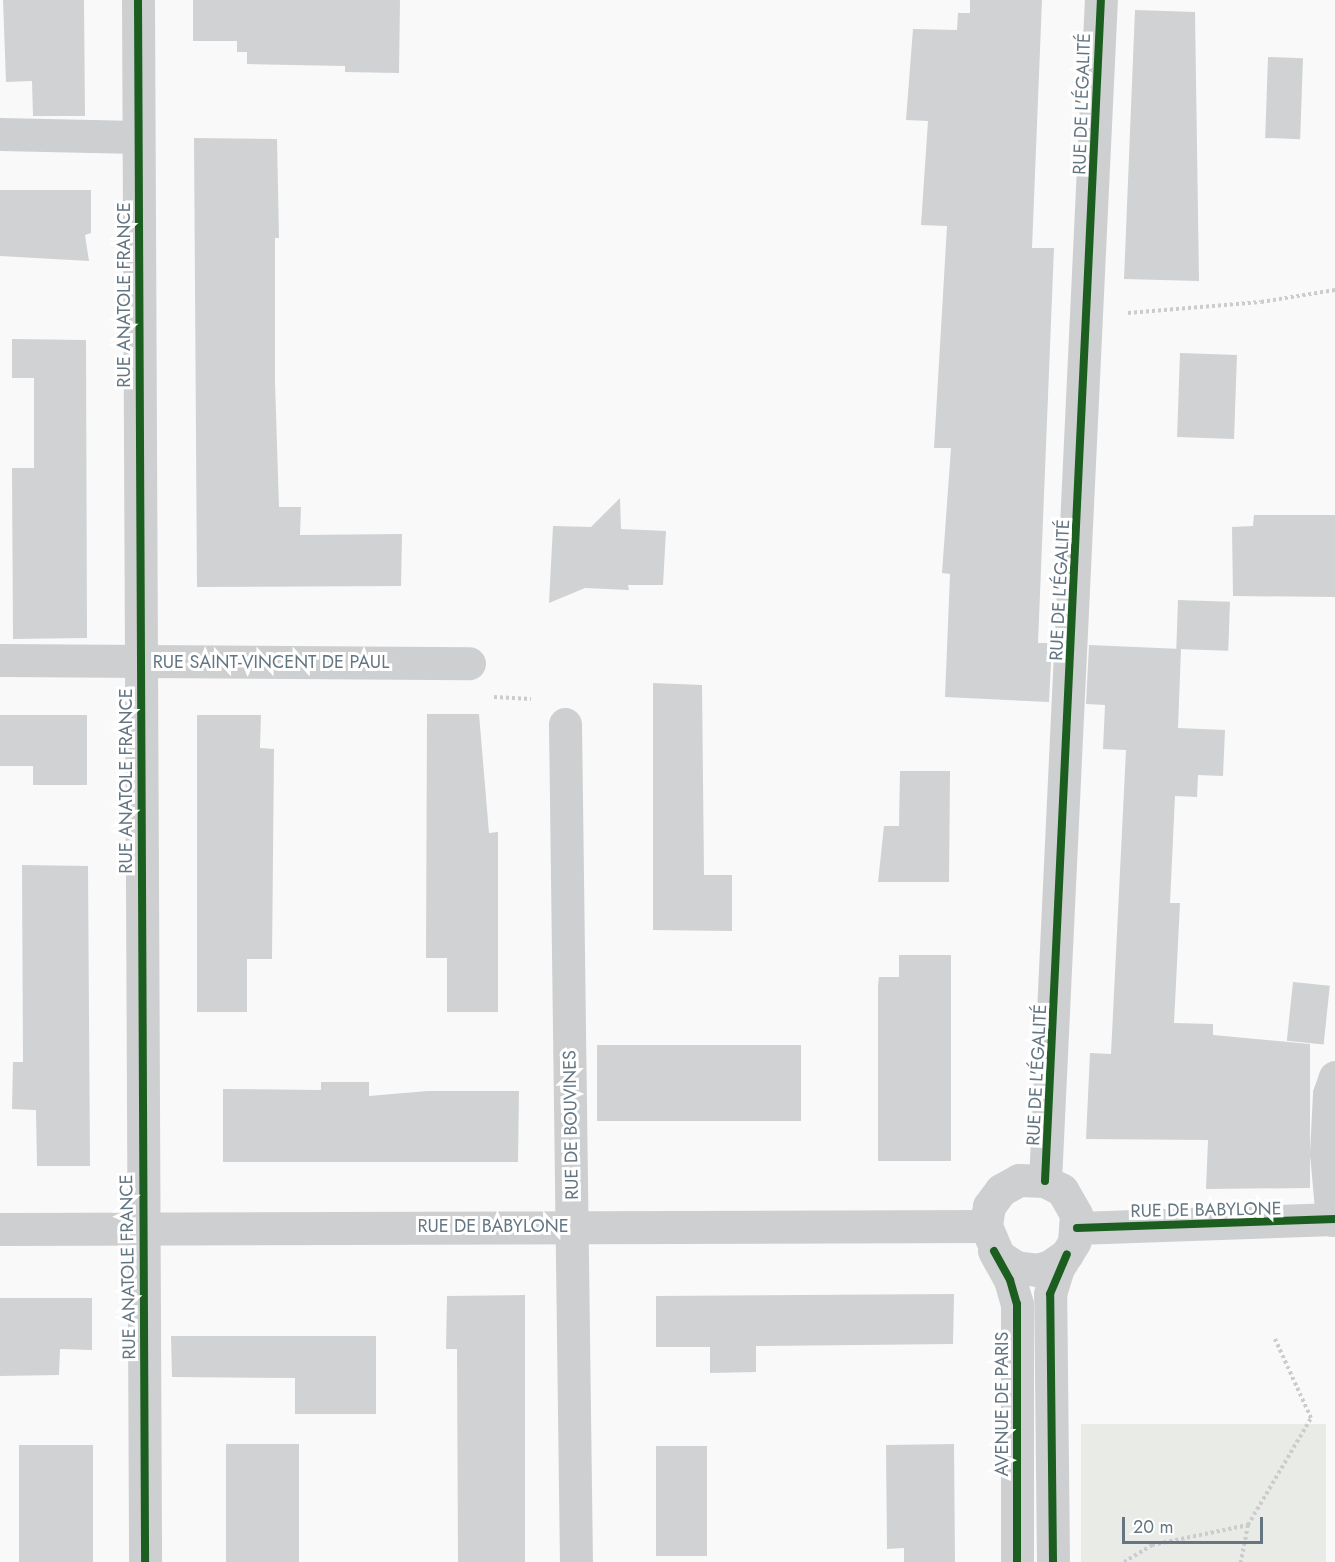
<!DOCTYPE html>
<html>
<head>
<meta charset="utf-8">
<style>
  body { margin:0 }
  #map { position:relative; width:1335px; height:1562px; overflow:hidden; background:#f9f9f9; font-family:Jost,sans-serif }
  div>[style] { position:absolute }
  .green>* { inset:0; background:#e8ebe6; transform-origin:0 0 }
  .building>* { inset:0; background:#d0d2d3; transform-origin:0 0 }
  .path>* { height:4px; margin-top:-2px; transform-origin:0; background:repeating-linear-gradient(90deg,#cbcccd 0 3px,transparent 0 6px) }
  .minor>* { height:33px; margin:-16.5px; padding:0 16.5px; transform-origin:16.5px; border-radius:16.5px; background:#cecfd0 }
  .cycleway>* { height:8px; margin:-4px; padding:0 4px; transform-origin:4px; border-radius:4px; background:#1b5e20 }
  span { translate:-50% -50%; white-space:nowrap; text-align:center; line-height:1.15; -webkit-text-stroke:6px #fff; paint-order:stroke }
  .street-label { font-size:18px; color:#657683 }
  .scale { position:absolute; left:1122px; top:1517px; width:141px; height:27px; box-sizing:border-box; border:3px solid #657683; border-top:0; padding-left:8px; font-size:18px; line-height:21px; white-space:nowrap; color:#657683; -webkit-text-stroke:4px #fff; paint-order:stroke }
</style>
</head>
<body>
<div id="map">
  <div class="green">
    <i style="left:1326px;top:1424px;width:138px;height:245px;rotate:90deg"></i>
  </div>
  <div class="building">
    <i style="clip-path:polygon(3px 0,84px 0,85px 116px,33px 116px,32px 81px,6px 82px)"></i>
    <i style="clip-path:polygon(193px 0,400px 0,399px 73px,345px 72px,345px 66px,247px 64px,247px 52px,237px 52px,237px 41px,193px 41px)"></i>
    <i style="clip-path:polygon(970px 0,1042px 0,1032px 248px,1054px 248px,1038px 643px,1052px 643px,1049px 702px,945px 697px,950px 574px,942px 573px,951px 448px,934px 448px,947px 226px,921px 225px,928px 121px,906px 120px,913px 29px,957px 30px,958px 13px,970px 13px)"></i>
    <i style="clip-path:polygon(1135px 10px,1195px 12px,1199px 281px,1124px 279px)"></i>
    <i style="left:1268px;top:57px;width:35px;height:81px;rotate:2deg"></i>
    <i style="clip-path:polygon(194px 138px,277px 139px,279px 238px,275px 238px,275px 382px,279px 507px,301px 507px,300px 535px,402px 534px,401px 586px,197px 587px)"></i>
    <i style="clip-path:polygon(0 190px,91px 190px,91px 233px,85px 235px,89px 261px,0 256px)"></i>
    <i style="clip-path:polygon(12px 339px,86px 340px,87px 638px,13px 639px,12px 468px,34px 468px,34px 378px,12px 378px)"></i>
    <i style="left:1180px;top:353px;width:57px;height:84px;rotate:2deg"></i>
    <i style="clip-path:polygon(620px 498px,621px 529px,666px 531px,663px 585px,628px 585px,629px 590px,585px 588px,549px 603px,553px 526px,591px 527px)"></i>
    <i style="clip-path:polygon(1254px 515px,1335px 515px,1335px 597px,1233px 596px,1232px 527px,1253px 526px)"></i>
    <i style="left:1178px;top:600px;width:52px;height:49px;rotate:2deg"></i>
    <i style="clip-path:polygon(1089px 645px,1181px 649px,1178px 728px,1225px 730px,1223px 776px,1198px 775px,1197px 797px,1175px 796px,1170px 903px,1180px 903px,1174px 1023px,1213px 1024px,1213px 1035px,1310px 1044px,1310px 1188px,1206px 1189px,1208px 1140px,1086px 1139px,1090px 1053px,1111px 1054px,1126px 750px,1103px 749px,1105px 705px,1086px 704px)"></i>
    <i style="clip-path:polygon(653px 683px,702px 685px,704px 875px,732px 875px,732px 931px,653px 930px)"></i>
    <i style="clip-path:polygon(427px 714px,479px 714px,489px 833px,498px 832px,498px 1012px,447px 1012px,447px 958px,426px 958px)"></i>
    <i style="clip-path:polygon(0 715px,87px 715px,87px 785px,33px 785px,33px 766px,0 766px)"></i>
    <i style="clip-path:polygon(197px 715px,261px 715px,260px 748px,274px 749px,272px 959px,247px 959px,247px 1012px,197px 1012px)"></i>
    <i style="clip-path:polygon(900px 771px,950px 771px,949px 882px,878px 882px,884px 826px,899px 826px)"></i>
    <i style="clip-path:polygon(22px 865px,88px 866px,90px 1166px,37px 1166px,36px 1110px,12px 1109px,13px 1062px,23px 1062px)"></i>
    <i style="clip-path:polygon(899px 955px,951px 955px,951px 1161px,878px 1161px,878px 985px,879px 977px,899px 977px)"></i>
    <i style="left:1293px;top:982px;width:37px;height:59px;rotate:6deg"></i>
    <i style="left:597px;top:1045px;width:204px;height:76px"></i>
    <i style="clip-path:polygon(321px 1082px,369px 1082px,369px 1096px,428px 1091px,519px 1091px,518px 1162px,223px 1162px,223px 1089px,321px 1090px)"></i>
    <i style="clip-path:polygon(954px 1294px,953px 1344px,756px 1346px,756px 1372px,710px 1373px,710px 1347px,656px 1347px,656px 1296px)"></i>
    <i style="clip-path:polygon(525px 1295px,525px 1562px,458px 1562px,457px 1349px,446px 1349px,447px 1296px)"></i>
    <i style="clip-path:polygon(0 1298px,92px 1298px,92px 1350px,60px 1349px,59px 1375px,0 1376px)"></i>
    <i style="clip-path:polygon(171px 1336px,376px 1336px,376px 1414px,295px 1414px,295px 1378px,172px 1377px)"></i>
    <i style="left:226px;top:1444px;width:73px;height:118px"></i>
    <i style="clip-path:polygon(954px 1444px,955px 1562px,904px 1562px,904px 1548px,887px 1549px,886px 1445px)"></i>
    <i style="left:93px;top:1445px;width:117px;height:74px;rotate:90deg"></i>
    <i style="left:656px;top:1446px;width:51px;height:110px"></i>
  </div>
  <div class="path">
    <i style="left:1128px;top:313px;width:133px;rotate:-4.7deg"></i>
    <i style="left:1261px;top:302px;width:75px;rotate:-9.2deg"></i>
    <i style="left:494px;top:697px;width:37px;rotate:3deg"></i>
    <i style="left:1248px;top:1525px;width:124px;rotate:-59.5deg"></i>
    <i style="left:1311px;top:1418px;width:87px;rotate:-114.5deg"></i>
    <i style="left:1124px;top:1562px;width:33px;rotate:-31deg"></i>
    <i style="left:1152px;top:1545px;width:98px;rotate:-11.8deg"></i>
    <i style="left:1248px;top:1525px;width:38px;rotate:101deg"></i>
  </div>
  <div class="minor">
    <i style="left:138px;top:0;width:1562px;rotate:89.74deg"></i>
    <i style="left:0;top:134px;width:138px;rotate:1.2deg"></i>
    <i style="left:0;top:660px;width:469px;rotate:0.4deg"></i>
    <i style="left:565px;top:724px;width:838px;rotate:89.25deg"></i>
    <i style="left:1045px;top:1181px;width:1182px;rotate:-87.29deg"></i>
    <i style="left:1332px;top:1220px;width:67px;rotate:-95.1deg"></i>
    <i style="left:1326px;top:1153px;width:59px;rotate:-87.1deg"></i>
    <i style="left:1329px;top:1094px;width:18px;rotate:-71deg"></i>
    <i style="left:1077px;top:1228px;width:258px;rotate:-2deg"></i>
    <i style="left:0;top:1229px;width:986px;rotate:-0.17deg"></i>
    <i style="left:994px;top:1251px;width:33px;rotate:61deg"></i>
    <i style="left:1010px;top:1280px;width:25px;rotate:74deg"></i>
    <i style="left:1017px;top:1304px;width:258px;rotate:90deg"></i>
    <i style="left:1053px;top:1562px;width:268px;rotate:-90.6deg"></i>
    <i style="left:1050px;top:1294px;width:27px;rotate:-73deg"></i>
    <i style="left:1058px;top:1268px;width:31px;rotate:-58deg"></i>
    <i style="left:1074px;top:1242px;width:28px;rotate:-86deg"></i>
    <i style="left:1076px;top:1214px;width:28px;rotate:-120deg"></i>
    <i style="left:1062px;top:1190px;width:19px;rotate:-152deg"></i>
    <i style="left:1045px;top:1181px;width:26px;rotate:-178deg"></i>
    <i style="left:1019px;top:1180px;width:21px;rotate:151deg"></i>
    <i style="left:1001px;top:1190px;width:20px;rotate:127deg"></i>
    <i style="left:989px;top:1206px;width:20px;rotate:99deg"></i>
    <i style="left:986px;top:1226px;width:33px;rotate:67deg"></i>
    <i style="left:999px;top:1256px;width:20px;rotate:33deg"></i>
    <i style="left:1016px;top:1267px;width:21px;rotate:8deg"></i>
    <i style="left:1037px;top:1270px;width:14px;rotate:-17deg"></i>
    <i style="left:1050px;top:1266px;width:21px;rotate:-35deg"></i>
  </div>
  <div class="cycleway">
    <i style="left:138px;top:0;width:1562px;rotate:89.74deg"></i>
    <i style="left:1045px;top:1181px;width:1182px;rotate:-87.29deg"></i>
    <i style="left:1077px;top:1228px;width:258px;rotate:-2deg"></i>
    <i style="left:994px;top:1251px;width:33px;rotate:61deg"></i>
    <i style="left:1010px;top:1280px;width:25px;rotate:74deg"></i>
    <i style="left:1017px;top:1304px;width:258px;rotate:90deg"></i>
    <i style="left:1053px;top:1562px;width:268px;rotate:-90.6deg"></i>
    <i style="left:1050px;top:1294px;width:43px;rotate:-67deg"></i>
  </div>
  <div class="street-label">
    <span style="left:1082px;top:104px;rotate:-88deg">RUE DE L'ÉGALITÉ</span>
    <span style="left:124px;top:295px;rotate:-90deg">RUE ANATOLE FRANCE</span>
    <span style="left:1060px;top:590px;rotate:-87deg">RUE DE L'ÉGALITÉ</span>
    <span style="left:271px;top:662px">RUE SAINT-VINCENT DE PAUL</span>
    <span style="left:126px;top:781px;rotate:-90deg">RUE ANATOLE FRANCE</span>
    <span style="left:1037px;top:1075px;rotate:-87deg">RUE DE L'ÉGALITÉ</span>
    <span style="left:571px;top:1125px;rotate:-91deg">RUE DE BOUVINES</span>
    <span style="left:1206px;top:1210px;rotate:-1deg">RUE DE BABYLONE</span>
    <span style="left:493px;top:1226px">RUE DE BABYLONE</span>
    <span style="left:128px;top:1267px;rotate:-91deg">RUE ANATOLE FRANCE</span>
    <span style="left:1002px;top:1404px;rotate:-90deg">AVENUE DE PARIS</span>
  </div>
  <div class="scale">20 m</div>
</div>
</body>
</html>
